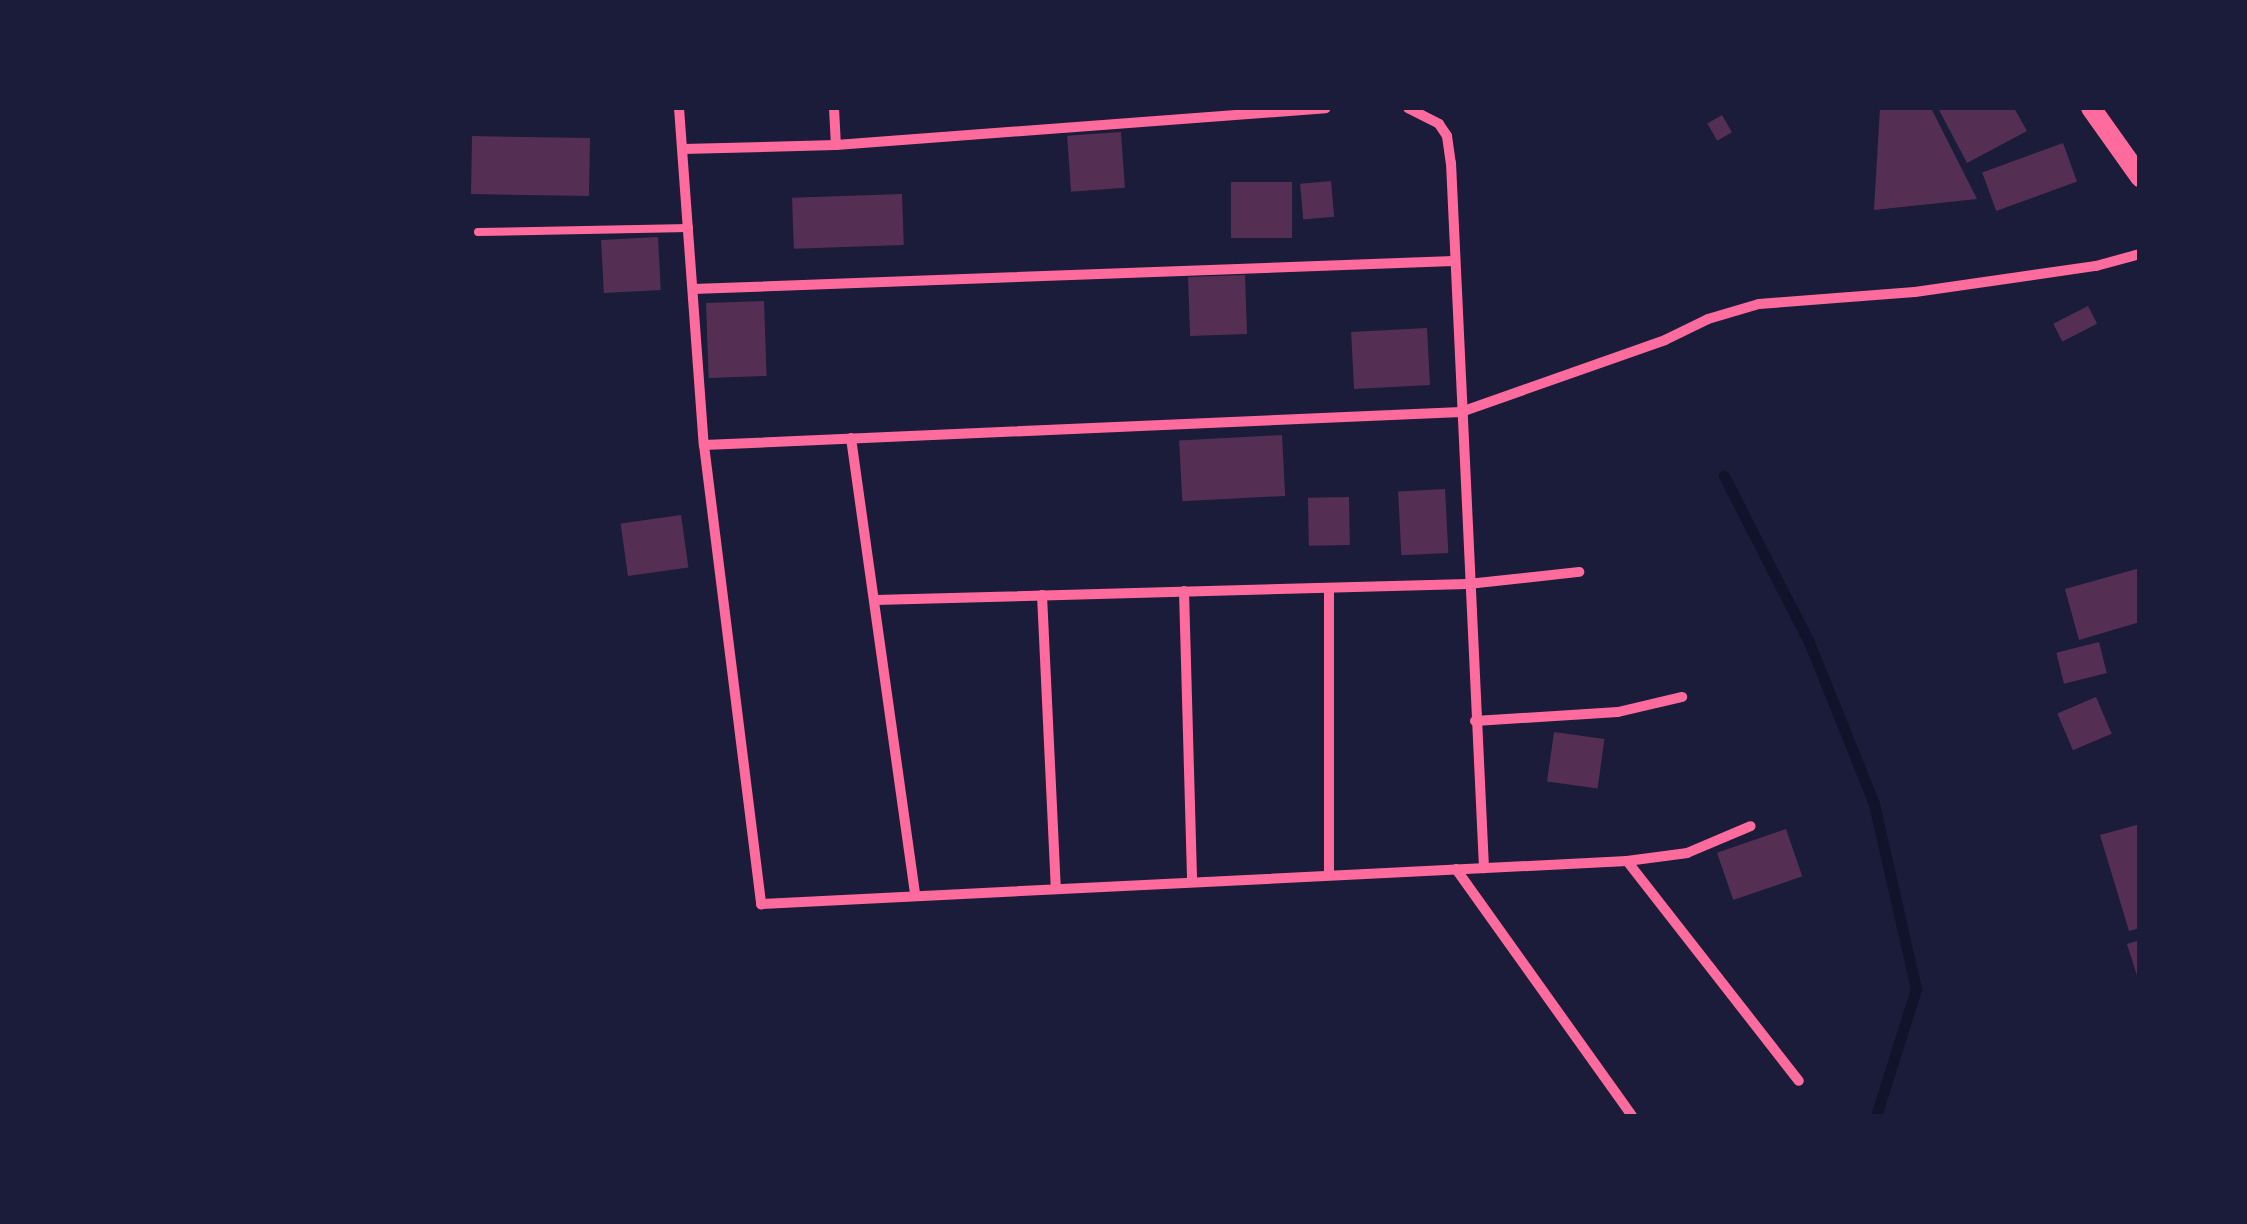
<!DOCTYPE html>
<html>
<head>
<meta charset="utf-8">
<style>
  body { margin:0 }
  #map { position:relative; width:2247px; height:1224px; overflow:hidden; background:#1b1b3a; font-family:"Space Grotesk",sans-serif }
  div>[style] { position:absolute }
  .stream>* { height:11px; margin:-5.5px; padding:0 5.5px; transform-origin:5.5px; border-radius:5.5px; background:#12122b }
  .building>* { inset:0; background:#542f53; transform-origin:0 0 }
  .service>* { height:8px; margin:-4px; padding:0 4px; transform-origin:4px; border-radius:4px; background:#ff6b9d }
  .minor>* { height:10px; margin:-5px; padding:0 5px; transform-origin:5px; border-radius:5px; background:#ff6b9d }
  .secondary>* { height:20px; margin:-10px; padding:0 10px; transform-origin:10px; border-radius:10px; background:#ff6b9d }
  span { translate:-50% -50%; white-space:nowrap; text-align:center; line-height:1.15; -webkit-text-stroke:8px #1b1b3a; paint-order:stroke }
  .frame { position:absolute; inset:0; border:110px solid #1b1b3a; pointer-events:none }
</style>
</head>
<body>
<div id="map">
  <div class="stream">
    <i style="left:1724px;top:476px;width:186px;rotate:62.9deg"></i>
    <i style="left:1809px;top:642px;width:175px;rotate:68.1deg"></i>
    <i style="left:1874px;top:804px;width:190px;rotate:77.2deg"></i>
    <i style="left:1916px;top:989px;width:133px;rotate:107.5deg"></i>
  </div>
  <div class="building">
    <i style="clip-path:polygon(1880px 108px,1931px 108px,1977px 199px,1874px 210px)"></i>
    <i style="clip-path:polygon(1938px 108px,2014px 108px,2027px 131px,1967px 163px)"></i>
    <i style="left:1722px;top:115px;width:20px;height:17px;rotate:60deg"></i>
    <i style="left:1121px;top:132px;width:56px;height:54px;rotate:86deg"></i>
    <i style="left:472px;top:136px;width:118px;height:58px;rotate:1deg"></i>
    <i style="left:2063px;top:143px;width:41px;height:86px;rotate:70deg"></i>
    <i style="left:1331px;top:181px;width:36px;height:31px;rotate:85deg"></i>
    <i style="left:1231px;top:182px;width:61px;height:56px"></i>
    <i style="left:902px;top:194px;width:51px;height:110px;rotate:88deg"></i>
    <i style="left:658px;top:237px;width:53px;height:57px;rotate:87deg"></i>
    <i style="left:1245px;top:275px;width:59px;height:57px;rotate:88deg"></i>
    <i style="left:764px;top:301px;width:75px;height:58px;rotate:88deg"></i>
    <i style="left:2088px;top:306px;width:20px;height:39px;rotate:63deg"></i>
    <i style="left:1427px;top:328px;width:57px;height:76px;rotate:87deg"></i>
    <i style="left:1282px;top:435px;width:61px;height:103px;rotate:87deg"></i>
    <i style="left:1445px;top:489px;width:64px;height:47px;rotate:87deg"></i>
    <i style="left:1349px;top:497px;width:48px;height:41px;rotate:89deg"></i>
    <i style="left:681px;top:515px;width:53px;height:61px;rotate:82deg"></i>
    <i style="clip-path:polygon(2140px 568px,2140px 622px,2079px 640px,2065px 589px)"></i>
    <i style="left:2099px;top:642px;width:32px;height:44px;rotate:76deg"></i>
    <i style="left:2096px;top:697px;width:40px;height:42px;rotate:67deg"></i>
    <i style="left:1554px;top:732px;width:51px;height:50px;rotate:8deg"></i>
    <i style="clip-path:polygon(2140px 824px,2140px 928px,2129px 931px,2100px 835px)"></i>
    <i style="left:1786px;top:829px;width:50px;height:73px;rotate:71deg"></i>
    <i style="clip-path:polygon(2140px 940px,2140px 982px,2139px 982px,2127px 944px)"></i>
  </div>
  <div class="service">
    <i style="left:478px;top:232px;width:211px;rotate:-1.1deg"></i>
  </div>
  <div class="minor">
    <i style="left:679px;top:108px;width:338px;rotate:85.8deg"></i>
    <i style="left:704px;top:445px;width:463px;rotate:82.9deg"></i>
    <i style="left:761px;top:904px;width:867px;rotate:-2.84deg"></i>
    <i style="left:1627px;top:861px;width:61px;rotate:-7.6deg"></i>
    <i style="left:1687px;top:853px;width:69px;rotate:-22.9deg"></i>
    <i style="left:834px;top:108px;width:37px;rotate:87deg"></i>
    <i style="left:1408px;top:108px;width:35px;rotate:27deg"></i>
    <i style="left:1439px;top:124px;width:14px;rotate:56deg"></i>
    <i style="left:1447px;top:136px;width:27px;rotate:82deg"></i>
    <i style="left:1451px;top:163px;width:706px;rotate:87.32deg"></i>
    <i style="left:683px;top:149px;width:153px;rotate:-1.5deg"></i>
    <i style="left:836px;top:145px;width:491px;rotate:-4.3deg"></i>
    <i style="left:693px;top:289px;width:761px;rotate:-2.11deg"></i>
    <i style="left:851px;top:438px;width:462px;rotate:82deg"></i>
    <i style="left:704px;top:445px;width:758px;rotate:-2.5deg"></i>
    <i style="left:1461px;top:412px;width:216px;rotate:-19.4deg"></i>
    <i style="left:1665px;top:340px;width:48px;rotate:-26deg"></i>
    <i style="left:1708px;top:319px;width:53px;rotate:-16.4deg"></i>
    <i style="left:1759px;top:304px;width:156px;rotate:-4.4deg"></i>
    <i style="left:1915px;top:292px;width:183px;rotate:-8.2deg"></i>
    <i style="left:2096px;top:266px;width:46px;rotate:-15.3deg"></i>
    <i style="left:1329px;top:588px;width:287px;rotate:90deg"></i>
    <i style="left:1184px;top:591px;width:291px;rotate:88.4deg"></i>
    <i style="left:1042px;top:595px;width:294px;rotate:87.3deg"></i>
    <i style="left:875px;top:600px;width:593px;rotate:-1.55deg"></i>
    <i style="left:1468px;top:584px;width:112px;rotate:-6.2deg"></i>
    <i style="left:1475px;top:721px;width:143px;rotate:-3.6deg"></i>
    <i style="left:1618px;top:712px;width:66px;rotate:-13.2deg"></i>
    <i style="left:1627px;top:861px;width:279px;rotate:52deg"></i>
    <i style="left:1456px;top:869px;width:303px;rotate:54.5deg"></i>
  </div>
  <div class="secondary">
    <i style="left:2091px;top:108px;width:85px;rotate:54.6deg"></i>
  </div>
  <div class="frame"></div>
</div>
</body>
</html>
